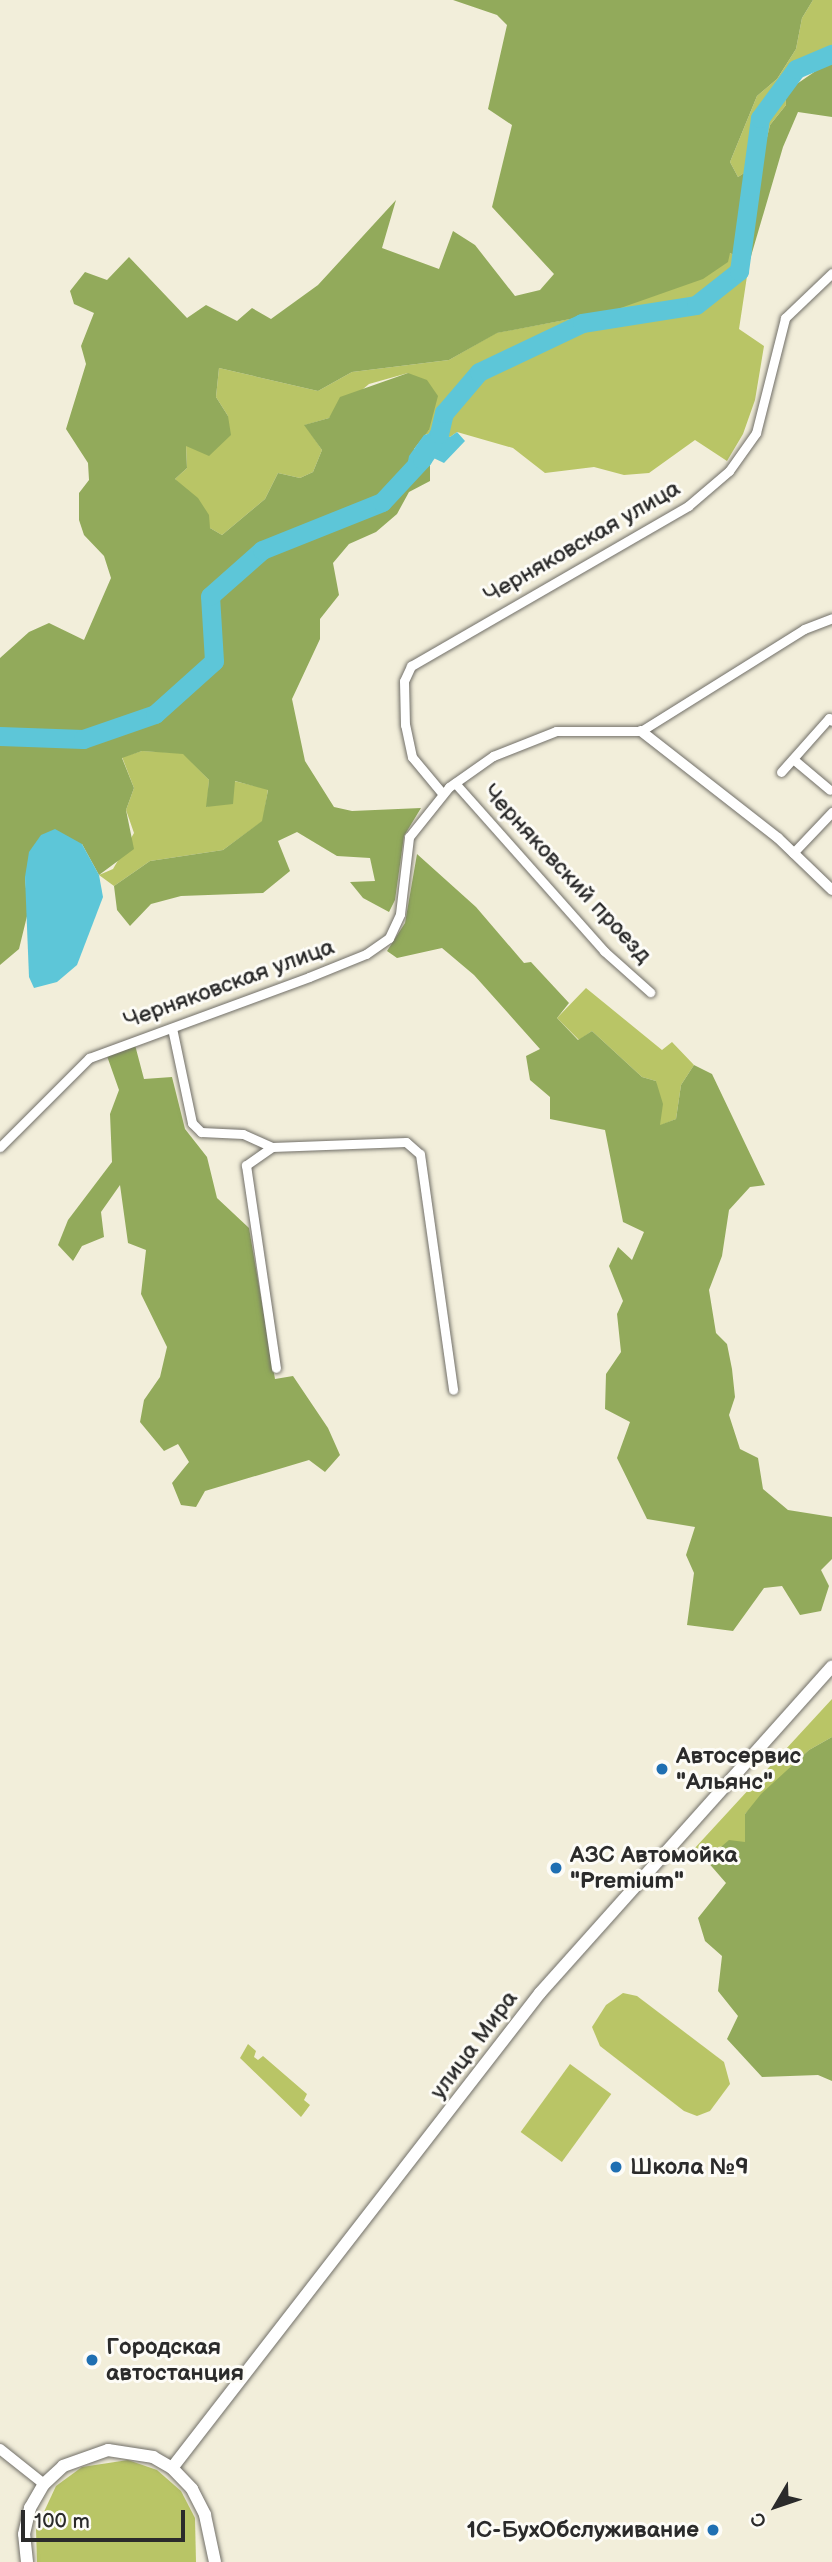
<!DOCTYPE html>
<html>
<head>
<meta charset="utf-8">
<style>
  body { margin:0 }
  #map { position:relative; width:832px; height:2562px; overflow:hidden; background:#f2eeda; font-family:"Balsamiq Sans",sans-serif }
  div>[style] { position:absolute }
  .green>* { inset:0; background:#b9c566; transform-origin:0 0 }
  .forest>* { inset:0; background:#92aa5b }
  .water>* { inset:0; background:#5dc6d8 }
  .river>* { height:19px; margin:-9.5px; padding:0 9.5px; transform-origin:9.5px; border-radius:9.5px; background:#5dc6d8 }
  .roads { filter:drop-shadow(0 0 2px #716f68) drop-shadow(0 0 2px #716f68) }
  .minor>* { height:9px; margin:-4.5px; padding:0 4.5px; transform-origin:4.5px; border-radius:4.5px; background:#fff }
  .tertiary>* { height:10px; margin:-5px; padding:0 5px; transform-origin:5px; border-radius:5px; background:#fff }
  .secondary>* { height:12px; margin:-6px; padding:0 6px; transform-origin:6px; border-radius:6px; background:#fff }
  .dots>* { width:19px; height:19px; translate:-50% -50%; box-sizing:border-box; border:4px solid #fdfcf7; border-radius:50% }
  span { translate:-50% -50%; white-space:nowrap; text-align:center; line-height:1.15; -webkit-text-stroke:6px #fdfcf7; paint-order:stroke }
  .street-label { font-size:23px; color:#2b2b2b }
  .poi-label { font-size:23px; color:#2b2b2b; font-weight:700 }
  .left { translate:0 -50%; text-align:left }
  .right { translate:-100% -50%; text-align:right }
  .north { position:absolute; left:741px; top:2471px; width:70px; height:70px; -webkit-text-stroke:5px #fdfcf7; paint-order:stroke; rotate:231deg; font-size:19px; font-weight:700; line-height:28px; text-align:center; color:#2b2b2b }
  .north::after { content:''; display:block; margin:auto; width:24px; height:32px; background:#2b2b2b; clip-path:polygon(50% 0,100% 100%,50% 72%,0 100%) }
  .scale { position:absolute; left:21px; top:2510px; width:164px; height:32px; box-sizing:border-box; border:4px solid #2b2b2b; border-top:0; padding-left:9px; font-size:21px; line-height:24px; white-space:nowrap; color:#2b2b2b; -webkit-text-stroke:5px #fdfcf7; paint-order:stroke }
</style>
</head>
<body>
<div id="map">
  <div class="green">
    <i style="clip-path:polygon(813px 0,832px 0,832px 65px,803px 76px,785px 92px,786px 105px,770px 125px,761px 162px,738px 177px,730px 162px,757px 96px,777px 79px,796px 49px,802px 18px)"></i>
    <i style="clip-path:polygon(730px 253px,749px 263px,739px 329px,764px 346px,755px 400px,743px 434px,727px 461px,695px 440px,649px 473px,624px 475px,594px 467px,545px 473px,513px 448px,457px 432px,450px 437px,435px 432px,424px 435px,429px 430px,408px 373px,369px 384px,329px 418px,305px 425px,322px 450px,313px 472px,300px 478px,278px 473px,265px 499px,222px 535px,210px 528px,175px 479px,187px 468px,186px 445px,228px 416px,216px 397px,219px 368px,318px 391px,352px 372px,449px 360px,496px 333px,612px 311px)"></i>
    <i style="clip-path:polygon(142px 751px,183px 753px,209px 780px,207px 807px,234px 781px,268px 789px,263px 821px,223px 850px,150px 861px,114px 886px,99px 875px,113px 869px,134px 833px,126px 810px,134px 788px,122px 757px)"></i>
    <i style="clip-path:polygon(586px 988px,662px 1050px,672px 1042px,694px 1065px,681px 1085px,676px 1119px,659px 1126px,656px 1081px,642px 1077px,592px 1031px,579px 1040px,557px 1018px)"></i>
    <i style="clip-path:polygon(832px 1699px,832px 1737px,809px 1750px,745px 1814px,745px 1842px,718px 1847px,706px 1860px,694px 1849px)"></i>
    <i style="clip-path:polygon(623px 1993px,637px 1996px,724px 2062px,730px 2084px,710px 2111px,697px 2116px,684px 2111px,600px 2046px,592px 2027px,606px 2005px)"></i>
    <i style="clip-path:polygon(248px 2044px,256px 2051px,254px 2057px,258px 2060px,263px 2056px,307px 2094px,304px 2100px,310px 2105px,301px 2117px,240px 2058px)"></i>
    <i style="left:570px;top:2064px;width:51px;height:84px;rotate:36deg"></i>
    <i style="clip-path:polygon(128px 2460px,157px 2470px,181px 2491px,195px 2518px,196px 2562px,37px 2562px,36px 2529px,56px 2486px,82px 2467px)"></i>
  </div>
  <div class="forest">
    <i style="clip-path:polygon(453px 0,813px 0,802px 18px,796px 49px,777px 79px,757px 96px,730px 162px,738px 177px,761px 162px,770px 125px,786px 105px,785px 92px,826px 64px,832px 65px,832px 117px,798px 112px,783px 147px,749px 263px,730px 253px,728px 262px,703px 279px,612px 311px,497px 333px,449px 360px,352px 372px,318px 391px,219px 368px,216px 397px,228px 416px,231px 435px,209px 456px,186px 446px,187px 468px,175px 479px,198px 498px,209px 515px,210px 528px,222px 535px,265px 499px,278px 473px,300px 478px,313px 472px,322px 450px,304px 425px,329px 418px,340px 397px,408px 373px,427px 380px,438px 396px,429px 430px,414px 449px,430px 460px,430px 481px,409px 492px,397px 514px,376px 532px,349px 544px,333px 563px,339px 595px,320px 619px,320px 639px,292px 699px,305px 761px,334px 807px,352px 811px,421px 808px,404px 836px,395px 900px,389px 912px,363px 898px,350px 882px,375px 881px,370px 858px,337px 856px,297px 832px,278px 841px,290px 871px,263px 893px,181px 896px,151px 904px,130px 926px,117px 910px,114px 886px,150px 861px,223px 850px,262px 821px,268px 790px,235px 781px,233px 804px,206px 807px,209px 780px,183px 754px,142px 751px,122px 758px,134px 788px,126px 810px,134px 849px,99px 875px,82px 844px,25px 877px,28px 912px,19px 949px,0 965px,0 658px,29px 632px,49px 623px,84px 640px,111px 578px,104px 556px,84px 535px,79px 520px,79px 493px,89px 480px,88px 463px,66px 429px,86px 364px,81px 346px,94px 313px,74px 304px,70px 291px,85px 272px,107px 280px,129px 257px,187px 318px,206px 305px,237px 321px,252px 308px,271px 319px,318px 285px,396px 200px,382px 248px,439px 269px,453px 231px,475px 245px,515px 296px,540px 290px,554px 274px,492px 207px,512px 125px,488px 109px,507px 25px,497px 15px)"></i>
    <i style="clip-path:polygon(417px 854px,476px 907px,524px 963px,531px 962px,569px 1003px,557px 1018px,578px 1040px,592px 1031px,642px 1077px,656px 1081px,663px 1104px,660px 1125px,676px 1119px,681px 1085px,694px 1065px,712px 1074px,765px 1185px,750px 1187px,729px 1210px,722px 1256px,709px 1290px,716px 1333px,727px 1344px,732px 1369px,735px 1397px,729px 1415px,740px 1449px,758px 1458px,763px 1489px,788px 1510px,832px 1517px,832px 1559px,821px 1570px,829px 1586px,821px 1611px,800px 1615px,782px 1586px,764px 1588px,733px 1631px,687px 1625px,694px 1573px,686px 1555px,695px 1527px,647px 1519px,617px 1458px,630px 1422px,605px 1409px,606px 1374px,621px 1352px,617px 1314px,623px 1301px,609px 1266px,618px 1247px,632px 1260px,644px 1232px,623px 1222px,605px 1130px,550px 1119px,550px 1097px,530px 1080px,526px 1056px,540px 1049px,474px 975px,442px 948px,397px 958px,387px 951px,405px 923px)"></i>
    <i style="clip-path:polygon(135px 1045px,144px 1079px,172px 1077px,185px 1129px,207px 1157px,217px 1198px,249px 1228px,275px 1379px,293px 1376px,328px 1428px,340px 1455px,325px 1472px,309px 1460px,205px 1491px,196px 1507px,181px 1505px,172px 1483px,189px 1462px,178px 1444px,164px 1451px,140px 1422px,144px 1400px,160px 1377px,167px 1347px,141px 1294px,146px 1250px,128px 1243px,120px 1185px,101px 1212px,104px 1237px,82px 1246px,73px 1261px,58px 1245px,68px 1220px,112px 1162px,110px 1114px,119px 1090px,107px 1056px)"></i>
    <i style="clip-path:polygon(832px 1737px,832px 2081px,818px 2075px,762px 2077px,727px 2039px,738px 2016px,718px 1991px,722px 1956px,705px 1941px,698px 1918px,726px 1883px,706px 1860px,729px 1840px,745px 1842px,745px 1814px,761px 1794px,809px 1750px)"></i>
  </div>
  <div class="water">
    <i style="clip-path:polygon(435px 432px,450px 437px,457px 432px,465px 441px,444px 463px,423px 453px,413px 472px,406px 472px,409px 456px,424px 435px)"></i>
    <i style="clip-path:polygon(55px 829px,82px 844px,99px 875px,103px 897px,77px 965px,57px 982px,34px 988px,29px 977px,25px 877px,29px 852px,41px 835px)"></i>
  </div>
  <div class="river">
    <i style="left:0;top:736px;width:83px;rotate:2.1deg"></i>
    <i style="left:83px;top:739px;width:76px;rotate:-19.1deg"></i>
    <i style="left:155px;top:714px;width:79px;rotate:-41.9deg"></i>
    <i style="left:214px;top:661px;width:65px;rotate:-93.5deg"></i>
    <i style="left:210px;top:596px;width:69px;rotate:-41.5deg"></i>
    <i style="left:262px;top:550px;width:129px;rotate:-21.8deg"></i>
    <i style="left:382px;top:502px;width:59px;rotate:-47.1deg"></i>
    <i style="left:422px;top:459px;width:30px;rotate:-56deg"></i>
    <i style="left:439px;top:434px;width:22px;rotate:-77deg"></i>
    <i style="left:444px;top:413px;width:54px;rotate:-49.5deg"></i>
    <i style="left:479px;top:372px;width:114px;rotate:-25.4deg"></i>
    <i style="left:582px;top:323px;width:115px;rotate:-9deg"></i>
    <i style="left:696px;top:305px;width:55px;rotate:-38.3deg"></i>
    <i style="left:739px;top:271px;width:154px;rotate:-82.2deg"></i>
    <i style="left:760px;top:118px;width:61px;rotate:-53.7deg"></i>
    <i style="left:796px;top:69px;width:39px;rotate:-23deg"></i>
  </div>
  <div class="roads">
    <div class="minor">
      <i style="left:793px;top:759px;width:48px;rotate:40deg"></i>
      <i style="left:781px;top:772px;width:72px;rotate:-48.4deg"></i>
      <i style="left:829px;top:718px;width:4px;rotate:45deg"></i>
      <i style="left:455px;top:783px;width:225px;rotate:48.4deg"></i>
      <i style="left:604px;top:951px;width:62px;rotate:41.7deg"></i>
      <i style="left:442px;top:793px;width:47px;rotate:-129.8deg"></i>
      <i style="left:412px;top:757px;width:33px;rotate:-102deg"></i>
      <i style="left:405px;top:725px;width:44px;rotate:-91.3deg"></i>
      <i style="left:404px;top:681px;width:17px;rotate:-65deg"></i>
      <i style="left:411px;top:666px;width:320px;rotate:-30deg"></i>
      <i style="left:688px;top:506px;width:54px;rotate:-40.5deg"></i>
      <i style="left:729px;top:471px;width:47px;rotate:-54.6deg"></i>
      <i style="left:756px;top:433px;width:119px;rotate:-75.8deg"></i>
      <i style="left:785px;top:318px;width:65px;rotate:-43.8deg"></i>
      <i style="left:793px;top:853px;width:57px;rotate:-46.4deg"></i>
      <i style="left:172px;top:1028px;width:97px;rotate:78.1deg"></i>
      <i style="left:192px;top:1123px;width:13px;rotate:45deg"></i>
      <i style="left:201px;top:1132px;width:42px;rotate:2.7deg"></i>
      <i style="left:243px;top:1134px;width:32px;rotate:24deg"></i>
      <i style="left:272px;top:1147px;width:134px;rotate:-2.1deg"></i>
      <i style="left:406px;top:1142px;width:18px;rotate:41deg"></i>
      <i style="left:420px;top:1154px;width:238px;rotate:82deg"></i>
      <i style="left:0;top:1147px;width:126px;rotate:-45deg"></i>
      <i style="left:89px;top:1058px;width:234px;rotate:-20.2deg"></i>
      <i style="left:309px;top:977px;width:61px;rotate:-22deg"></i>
      <i style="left:366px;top:954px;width:28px;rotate:-35deg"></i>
      <i style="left:389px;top:938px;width:26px;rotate:-65deg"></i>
      <i style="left:400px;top:914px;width:78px;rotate:-83.3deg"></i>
      <i style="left:409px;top:837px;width:64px;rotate:-51.3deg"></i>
      <i style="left:449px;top:787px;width:54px;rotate:-35.2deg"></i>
      <i style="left:493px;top:756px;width:68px;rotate:-21.6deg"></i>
      <i style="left:556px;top:731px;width:85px"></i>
      <i style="left:641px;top:731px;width:192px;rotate:-32deg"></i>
      <i style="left:804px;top:629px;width:30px;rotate:-21deg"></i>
      <i style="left:272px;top:1147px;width:32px;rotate:145deg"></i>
      <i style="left:246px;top:1165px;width:205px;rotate:81.6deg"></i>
    </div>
    <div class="tertiary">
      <i style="left:641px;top:731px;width:174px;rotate:38deg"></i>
      <i style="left:778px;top:838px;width:75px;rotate:43.9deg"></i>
      <i style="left:0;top:2449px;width:56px;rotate:38.5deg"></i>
    </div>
    <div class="secondary">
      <i style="left:172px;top:2468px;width:601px;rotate:-52.23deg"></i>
      <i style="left:540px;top:1993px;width:438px;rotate:-48.2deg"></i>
      <i style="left:27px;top:2562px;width:28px;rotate:-96deg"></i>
      <i style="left:24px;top:2534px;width:27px;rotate:-77deg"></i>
      <i style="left:30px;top:2508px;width:28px;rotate:-60deg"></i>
      <i style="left:44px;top:2484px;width:26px;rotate:-43deg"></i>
      <i style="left:63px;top:2466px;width:48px;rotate:-19.6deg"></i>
      <i style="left:108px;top:2450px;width:46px;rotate:8.8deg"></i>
      <i style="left:153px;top:2457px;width:22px;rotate:30deg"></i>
      <i style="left:172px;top:2468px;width:29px;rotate:46deg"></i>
      <i style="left:192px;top:2489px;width:29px;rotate:63deg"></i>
      <i style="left:205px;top:2515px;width:48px;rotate:78deg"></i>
    </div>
  </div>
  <div class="dots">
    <i style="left:662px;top:1769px;background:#1f6fb2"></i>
    <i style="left:556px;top:1868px;background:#1f6fb2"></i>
    <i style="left:616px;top:2167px;background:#1f6fb2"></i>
    <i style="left:92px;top:2360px;background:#1f6fb2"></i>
    <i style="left:713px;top:2530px;background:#1f6fb2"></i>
  </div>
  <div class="street-label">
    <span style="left:582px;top:542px;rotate:-30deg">Черняковская улица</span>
    <span style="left:567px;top:874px;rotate:47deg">Черняковский проезд</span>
    <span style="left:229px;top:984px;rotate:-20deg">Черняковская улица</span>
    <span style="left:474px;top:2045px;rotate:-53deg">улица Мира</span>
  </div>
  <div class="poi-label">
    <span class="left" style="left:676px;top:1769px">Автосервис<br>"Альянс"</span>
    <span class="left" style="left:570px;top:1868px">АЗС Автомойка<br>"Premium"</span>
    <span class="left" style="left:630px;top:2167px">Школа №9</span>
    <span class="left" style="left:106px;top:2360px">Городская<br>автостанция</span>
    <span class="right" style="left:699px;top:2530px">1С-БухОбслуживание</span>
  </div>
  <div class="north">С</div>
  <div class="scale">100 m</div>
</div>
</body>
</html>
